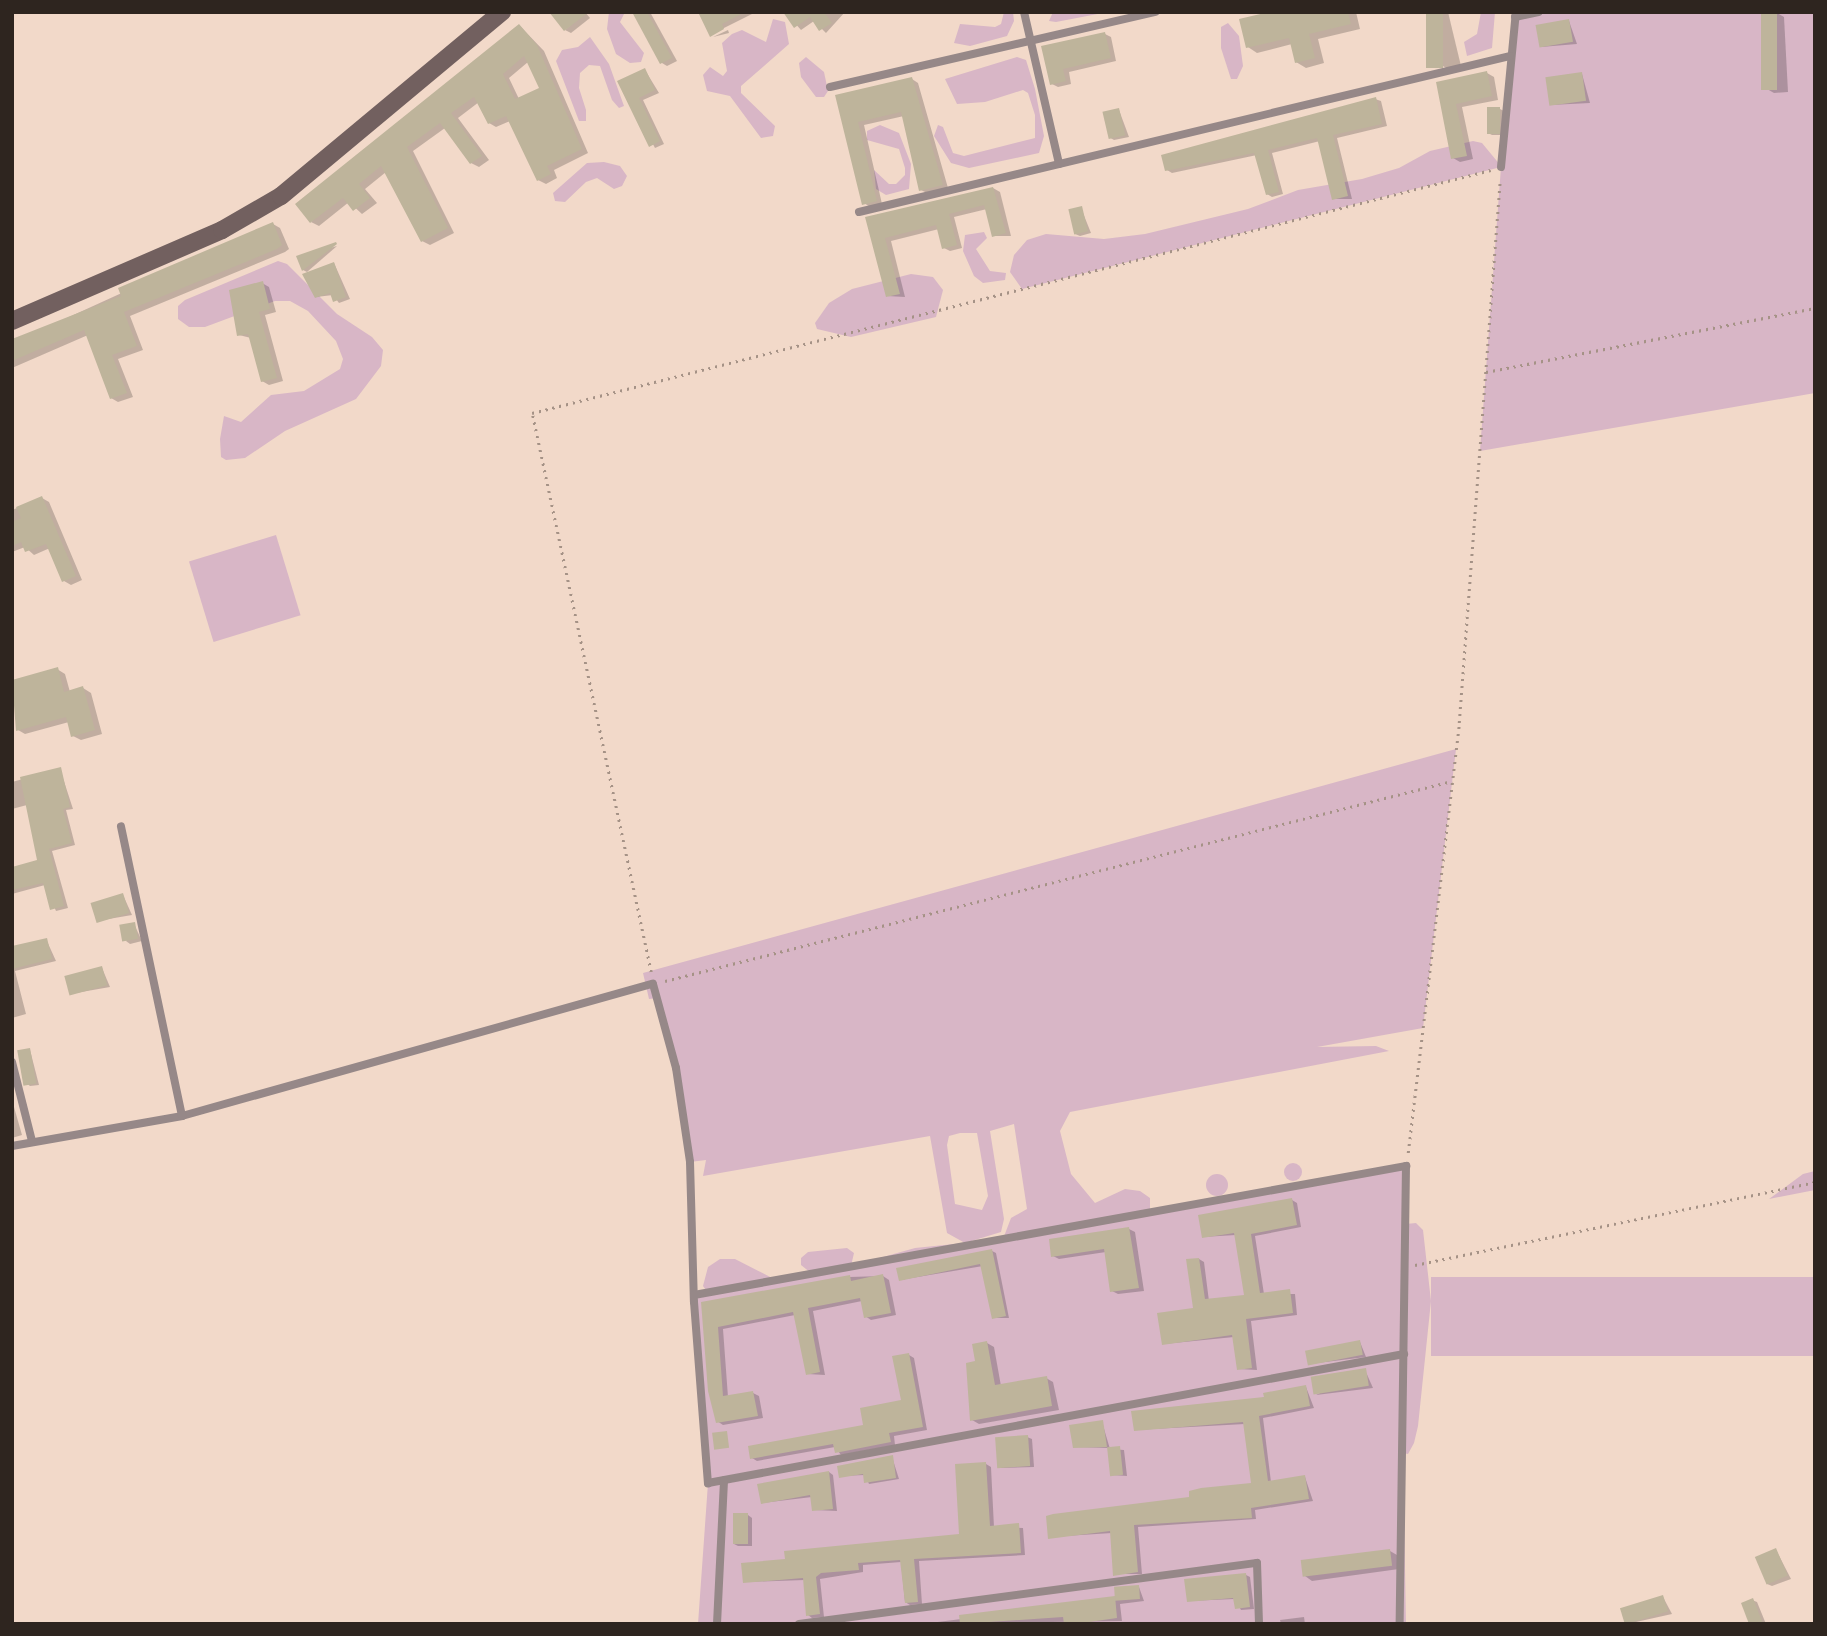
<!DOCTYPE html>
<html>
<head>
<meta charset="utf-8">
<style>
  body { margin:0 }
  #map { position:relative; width:1827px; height:1636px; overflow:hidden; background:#f2d9c9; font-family:Roboto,sans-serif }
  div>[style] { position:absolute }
  .green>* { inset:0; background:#d8b6c6; transform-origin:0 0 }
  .round { border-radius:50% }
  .shadow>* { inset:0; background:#0003 }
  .building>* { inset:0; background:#beb49b; transform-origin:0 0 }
  .path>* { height:2.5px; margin-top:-1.25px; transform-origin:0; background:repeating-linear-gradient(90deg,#a59286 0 2px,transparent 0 7px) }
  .lane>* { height:8px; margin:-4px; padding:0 4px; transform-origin:4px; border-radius:4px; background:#968888 }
  .secondary>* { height:18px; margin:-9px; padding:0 9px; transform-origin:9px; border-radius:9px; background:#72605f }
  span { translate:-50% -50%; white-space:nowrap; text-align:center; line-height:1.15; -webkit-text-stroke:6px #fce7da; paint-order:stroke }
  .frame { position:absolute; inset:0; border:14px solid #2e251f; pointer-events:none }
</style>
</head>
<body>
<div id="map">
  <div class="green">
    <i style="clip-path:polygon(609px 12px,625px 12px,620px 22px,644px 53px,641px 62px,630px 63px,616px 54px,607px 29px)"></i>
    <i style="clip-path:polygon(1004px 12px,1013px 12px,1014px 21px,1007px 36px,970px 46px,954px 43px,960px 24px,995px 27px,1001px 24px)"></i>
    <i style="clip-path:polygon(1053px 12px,1108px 12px,1056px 22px,1049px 21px)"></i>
    <i style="clip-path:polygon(1481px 12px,1495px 12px,1492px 48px,1467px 56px,1464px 42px,1477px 34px)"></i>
    <i style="clip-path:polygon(1538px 12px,1815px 12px,1815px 393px,1480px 451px,1501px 167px,1022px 289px,1010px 272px,1014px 255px,1027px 240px,1046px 234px,1104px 239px,1145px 234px,1248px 209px,1298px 190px,1362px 179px,1399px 168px,1430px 151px,1473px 141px,1482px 143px,1501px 166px,1515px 17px)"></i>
    <i style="clip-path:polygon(773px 19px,785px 22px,789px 44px,741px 86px,741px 93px,775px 126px,773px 136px,761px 138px,730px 96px,707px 91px,703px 75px,710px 67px,723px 76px,727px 71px,722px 43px,732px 34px,742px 30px,766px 42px)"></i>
    <i style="clip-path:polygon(1228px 23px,1239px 36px,1243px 66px,1237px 79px,1231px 79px,1221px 48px,1221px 27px)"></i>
    <i style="clip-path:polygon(590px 37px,609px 64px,624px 106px,619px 108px,612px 100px,600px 66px,589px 65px,580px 73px,579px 88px,586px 110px,586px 121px,579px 121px,556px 61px,562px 50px,578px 47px)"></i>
    <i style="clip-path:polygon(806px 57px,824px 72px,828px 91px,824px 97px,816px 97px,801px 77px,799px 63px)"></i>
    <i style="clip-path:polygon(1017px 57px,1026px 60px,1035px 89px,1044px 136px,1039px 153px,969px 168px,951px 163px,934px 136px,938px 125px,943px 127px,953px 153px,964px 156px,1035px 138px,1035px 115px,1028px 93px,1023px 90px,985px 102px,957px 104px,945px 79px)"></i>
    <i style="clip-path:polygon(880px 125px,899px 133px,911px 164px,909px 189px,886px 195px,876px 189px,874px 170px,889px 184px,896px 184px,905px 175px,905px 168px,899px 149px,867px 140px,867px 131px)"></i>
    <i style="clip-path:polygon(604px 162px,620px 166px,627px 176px,622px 186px,614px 189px,597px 178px,586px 182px,565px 202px,555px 201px,553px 193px,587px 163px)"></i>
    <i style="clip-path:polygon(984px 232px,987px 238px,976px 249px,990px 271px,1006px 273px,1005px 280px,983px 283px,974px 276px,963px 251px,965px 235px)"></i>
    <i style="clip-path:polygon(278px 261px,287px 264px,337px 314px,372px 337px,383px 350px,381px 366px,356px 399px,285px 431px,245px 458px,226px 460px,221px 457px,220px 439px,224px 416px,241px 422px,271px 395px,304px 391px,340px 369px,343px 359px,336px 341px,308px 311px,290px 301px,275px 301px,205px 327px,189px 327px,178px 319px,178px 306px,185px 300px)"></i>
    <i style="clip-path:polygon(911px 274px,933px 277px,943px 290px,936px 317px,851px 337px,817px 329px,815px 323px,829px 303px,852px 289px)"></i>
    <i style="left:276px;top:535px;width:84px;height:91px;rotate:73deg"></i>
    <i style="clip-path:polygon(evenodd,1456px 749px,1423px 1028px,1317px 1047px,1376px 1046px,1389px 1051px,1070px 1112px,1060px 1131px,1071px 1174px,1095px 1203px,1125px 1189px,1140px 1191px,1150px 1198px,1150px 1212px,1406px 1166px,1406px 1224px,1416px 1223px,1423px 1230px,1431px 1301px,1418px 1426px,1414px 1443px,1408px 1454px,1403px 1453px,1406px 1624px,698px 1624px,708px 1483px,694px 1295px,708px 1293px,703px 1286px,708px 1267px,720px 1259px,735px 1259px,776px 1280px,811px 1273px,801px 1265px,801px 1258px,808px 1252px,847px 1248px,854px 1253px,851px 1266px,915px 1248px,1003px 1239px,1011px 1218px,1027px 1209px,1014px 1124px,990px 1131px,1004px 1219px,1001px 1232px,965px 1243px,947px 1233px,930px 1136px,703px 1176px,706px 1160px,690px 1162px,676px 1068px,658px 998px,649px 999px,643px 973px,1456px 749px,960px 1133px,977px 1133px,988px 1196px,982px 1210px,955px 1204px,947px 1145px,949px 1136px,960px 1133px)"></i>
    <i class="round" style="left:1284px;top:1163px;width:18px;height:18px"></i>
    <i style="clip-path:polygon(1815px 1171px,1815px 1190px,1769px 1199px,1803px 1174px)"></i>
    <i class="round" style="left:1206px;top:1174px;width:22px;height:22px"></i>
    <i style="left:1815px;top:1277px;width:79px;height:384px;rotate:90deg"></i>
  </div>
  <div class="shadow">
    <i style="clip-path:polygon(585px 12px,590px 18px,571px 33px,565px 30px)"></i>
    <i style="clip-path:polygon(634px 12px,650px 12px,677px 61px,667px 66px,662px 63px)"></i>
    <i style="clip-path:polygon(699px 12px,756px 12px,712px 34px)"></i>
    <i style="clip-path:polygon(785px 12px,845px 12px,826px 33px,814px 21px,801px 30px)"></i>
    <i style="clip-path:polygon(1277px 12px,1356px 12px,1360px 29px,1318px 39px,1324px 63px,1306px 68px,1296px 62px,1292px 44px,1257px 53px,1248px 47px)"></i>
    <i style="clip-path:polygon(1427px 12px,1448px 12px,1461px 66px,1448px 69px,1441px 65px)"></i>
    <i style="clip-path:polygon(1777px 13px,1784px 17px,1788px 92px,1774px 93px,1767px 89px)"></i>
    <i style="clip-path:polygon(1569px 21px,1577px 44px,1541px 47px)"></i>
    <i style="clip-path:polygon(evenodd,520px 26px,544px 51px,588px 153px,554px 170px,557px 178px,546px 184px,538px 180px,510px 121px,496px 127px,489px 123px,479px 102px,458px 118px,489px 160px,479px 167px,471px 163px,445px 128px,413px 151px,454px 233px,430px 245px,422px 241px,386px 172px,365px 189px,377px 203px,362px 214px,349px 202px,319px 226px,311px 222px,520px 26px,528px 62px,541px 89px,519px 99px,509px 78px,528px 62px)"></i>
    <i style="clip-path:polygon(728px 30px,729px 33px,713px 37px)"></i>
    <i style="clip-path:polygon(1105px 34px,1111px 37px,1116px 61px,1069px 72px,1071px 84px,1058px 87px,1052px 84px,1044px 47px)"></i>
    <i style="clip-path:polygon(645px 70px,659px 93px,643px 100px,664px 144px,655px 148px,620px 82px)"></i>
    <i style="clip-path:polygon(1487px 73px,1494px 77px,1498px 100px,1462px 107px,1473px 159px,1460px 162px,1453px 158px,1438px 83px)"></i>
    <i style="clip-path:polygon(1582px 74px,1590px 103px,1551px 105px)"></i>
    <i style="clip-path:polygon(912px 79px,918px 83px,948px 188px,927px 193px,921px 190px,904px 116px,864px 125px,882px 204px,870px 207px,864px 203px,837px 97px)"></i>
    <i style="clip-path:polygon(1375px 99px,1381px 101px,1387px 126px,1337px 138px,1352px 199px,1334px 199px,1320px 141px,1272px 153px,1283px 194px,1272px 197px,1267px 194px,1257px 155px,1172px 173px,1167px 170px)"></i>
    <i style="clip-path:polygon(1500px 109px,1504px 111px,1502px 135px,1492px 135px,1488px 133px)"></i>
    <i style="clip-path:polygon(1119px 110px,1129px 137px,1114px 140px,1109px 137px)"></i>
    <i style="clip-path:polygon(993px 188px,1000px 192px,1011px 236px,993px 236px,987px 209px,954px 217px,962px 248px,950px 251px,944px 248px,939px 229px,891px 241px,905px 297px,887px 296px,868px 219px)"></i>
    <i style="clip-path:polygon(1081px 208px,1091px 233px,1080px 236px,1075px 234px)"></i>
    <i style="clip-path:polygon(273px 224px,280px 228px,289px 249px,285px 252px,130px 316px,143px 350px,118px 359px,133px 397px,118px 402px,111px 398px,88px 335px,12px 368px,12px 343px)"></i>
    <i style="clip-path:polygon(337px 246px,307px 272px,303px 270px,298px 257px)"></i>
    <i style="clip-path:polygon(334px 263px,350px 299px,339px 303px,333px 295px,316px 297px)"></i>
    <i style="clip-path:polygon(262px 283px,269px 287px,276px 312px,265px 315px,283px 381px,269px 385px,262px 381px,251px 338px,239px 335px)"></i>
    <i style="clip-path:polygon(42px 498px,49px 502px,82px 580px,71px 585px,64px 581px,50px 548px,34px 555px,25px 547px,12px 552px,12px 510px)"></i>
    <i style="clip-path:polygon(57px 669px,65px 674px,70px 692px,83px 688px,91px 693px,102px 734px,81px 740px,73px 736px,69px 722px,25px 734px,18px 730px,12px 682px)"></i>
    <i style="clip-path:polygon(60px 769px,73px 809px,66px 810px,75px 845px,52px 851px,68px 908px,56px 911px,45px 885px,12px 894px,12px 869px,39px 861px,27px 805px,12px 809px,12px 782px)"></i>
    <i style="clip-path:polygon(123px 895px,132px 915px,97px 921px)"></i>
    <i style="clip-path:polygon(134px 924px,142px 941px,130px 944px,126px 941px)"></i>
    <i style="clip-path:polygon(46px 939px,56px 961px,15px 971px,26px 1014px,12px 1018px,12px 948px)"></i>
    <i style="clip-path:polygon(102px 968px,110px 987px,70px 994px)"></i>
    <i style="clip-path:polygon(30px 1050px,39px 1085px,30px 1086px,26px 1083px)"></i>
    <i style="clip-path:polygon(12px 1100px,22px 1135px,12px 1138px)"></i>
    <i style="clip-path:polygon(1292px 1200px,1297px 1203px,1301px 1227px,1255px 1236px,1264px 1294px,1295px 1294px,1297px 1315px,1251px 1321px,1257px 1370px,1238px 1369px,1234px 1337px,1164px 1344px,1195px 1309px,1199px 1259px,1204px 1262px,1209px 1301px,1246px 1296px,1236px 1235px,1203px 1237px)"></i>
    <i style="clip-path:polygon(1129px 1229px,1135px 1232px,1144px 1291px,1118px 1294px,1112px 1291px,1106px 1252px,1059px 1259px,1053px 1256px)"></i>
    <i style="clip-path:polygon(992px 1251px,996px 1253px,1009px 1318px,993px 1318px,983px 1266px,900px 1280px)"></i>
    <i style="clip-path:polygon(883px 1276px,889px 1280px,896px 1315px,871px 1320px,865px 1316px,862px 1301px,813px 1311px,825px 1375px,807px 1374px,795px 1315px,723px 1329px,728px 1397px,753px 1393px,759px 1396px,763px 1418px,723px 1425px,717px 1421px,703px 1304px,849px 1277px)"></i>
    <i style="clip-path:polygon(1360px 1342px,1366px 1357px,1309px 1364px)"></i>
    <i style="clip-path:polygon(987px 1343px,994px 1347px,1001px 1386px,1046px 1378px,1053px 1382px,1059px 1410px,979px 1424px,972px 1420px,977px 1362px)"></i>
    <i style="clip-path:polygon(909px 1355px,914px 1358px,927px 1430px,894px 1436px,895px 1445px,841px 1455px,835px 1447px,757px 1461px,752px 1458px,865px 1426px,903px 1402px)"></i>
    <i style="clip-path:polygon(1365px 1370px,1373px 1388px,1316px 1395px)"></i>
    <i style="clip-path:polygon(1306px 1387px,1314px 1408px,1263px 1418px,1271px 1482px,1305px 1477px,1313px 1501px,1255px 1510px,1256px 1519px,1138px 1527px,1142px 1574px,1115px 1574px,1112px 1533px,1050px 1537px,1253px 1485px,1245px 1424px,1135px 1430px)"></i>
    <i style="clip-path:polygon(1102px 1422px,1110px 1449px,1124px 1450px,1127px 1476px,1112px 1475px,1109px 1448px,1074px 1447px)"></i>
    <i style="clip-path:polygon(1027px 1437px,1032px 1439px,1034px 1467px,999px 1468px)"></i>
    <i style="clip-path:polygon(892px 1457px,899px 1479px,869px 1484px,865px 1475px,840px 1476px)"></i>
    <i style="clip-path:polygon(986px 1464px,991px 1467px,994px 1527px,1023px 1528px,1025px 1555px,919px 1561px,922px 1604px,910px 1605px,905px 1602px,901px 1562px,863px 1565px,863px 1572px,820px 1579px,824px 1617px,812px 1618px,808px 1615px,805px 1580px,745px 1582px,961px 1536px)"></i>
    <i style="clip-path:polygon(829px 1472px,833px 1475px,837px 1511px,814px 1510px,812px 1497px,762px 1503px)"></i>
    <i style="clip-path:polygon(748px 1515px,752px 1518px,752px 1546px,738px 1546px,734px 1544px)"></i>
    <i style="clip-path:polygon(1776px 1550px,1791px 1579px,1772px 1586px,1767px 1584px)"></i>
    <i style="clip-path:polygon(1390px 1551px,1397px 1555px,1399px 1569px,1312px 1581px,1305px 1576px)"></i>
    <i style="clip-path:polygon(1246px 1575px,1250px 1577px,1254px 1609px,1241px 1610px,1235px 1599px,1188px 1601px)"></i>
    <i style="clip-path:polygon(1139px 1587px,1144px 1601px,1120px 1604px,1122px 1621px,922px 1624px,1117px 1599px)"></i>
    <i style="clip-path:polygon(1663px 1597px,1672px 1614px,1627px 1624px,1623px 1610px)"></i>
    <i style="clip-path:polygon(1752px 1600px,1757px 1602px,1766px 1624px,1751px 1624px)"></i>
    <i style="clip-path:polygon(1304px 1617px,1305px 1624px,1281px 1624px,1280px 1620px)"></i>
  </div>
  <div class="building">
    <i style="clip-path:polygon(549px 12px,589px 12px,564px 31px)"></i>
    <i style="clip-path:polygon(632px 12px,647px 12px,672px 58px,660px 64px)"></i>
    <i style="clip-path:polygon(698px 12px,745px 12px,722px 24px,724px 29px,710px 37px)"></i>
    <i style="clip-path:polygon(783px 12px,824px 12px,832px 23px,819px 31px,810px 17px,794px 28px)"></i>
    <i style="clip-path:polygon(1269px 12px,1348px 12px,1351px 24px,1309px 34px,1315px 58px,1295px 63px,1289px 38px,1246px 48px,1239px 19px)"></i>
    <i style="left:1426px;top:12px;width:17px;height:56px"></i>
    <i style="left:1761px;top:12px;width:16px;height:78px"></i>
    <i style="left:1569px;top:19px;width:23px;height:34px;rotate:80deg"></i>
    <i style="clip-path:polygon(evenodd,519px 24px,537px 45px,582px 149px,547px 166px,551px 174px,537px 181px,506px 116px,488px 124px,474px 97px,451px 113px,482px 156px,470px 164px,440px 123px,407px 147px,448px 228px,421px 242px,381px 166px,359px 184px,370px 198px,353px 211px,343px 198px,310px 223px,295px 204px,519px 24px,524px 56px,539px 88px,515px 99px,503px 74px,524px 56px)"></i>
    <i style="clip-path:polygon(1105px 32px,1111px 58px,1063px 69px,1066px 81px,1050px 85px,1041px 46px)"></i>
    <i style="clip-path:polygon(645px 68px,655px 90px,639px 98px,660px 141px,649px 147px,617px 81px)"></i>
    <i style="clip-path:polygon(1487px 71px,1492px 96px,1456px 104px,1467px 156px,1451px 159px,1436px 82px)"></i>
    <i style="left:1582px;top:72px;width:29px;height:37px;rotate:82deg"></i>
    <i style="clip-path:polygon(912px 77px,943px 185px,919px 191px,901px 112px,858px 122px,877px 201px,862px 205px,835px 95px)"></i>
    <i style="clip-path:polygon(1376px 97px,1382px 124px,1333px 135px,1348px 196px,1332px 200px,1317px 138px,1268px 150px,1279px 192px,1266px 195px,1254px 153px,1165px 171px,1161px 155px)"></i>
    <i style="left:1487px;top:107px;width:13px;height:27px"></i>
    <i style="left:1119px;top:108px;width:28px;height:17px;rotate:77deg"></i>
    <i style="clip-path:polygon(993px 187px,1006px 233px,992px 237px,984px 205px,949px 214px,957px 245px,942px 249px,936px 225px,885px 238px,900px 294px,886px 297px,865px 217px)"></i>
    <i style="left:1082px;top:206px;width:26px;height:14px;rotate:77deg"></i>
    <i style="clip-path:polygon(273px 222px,282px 245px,277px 249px,124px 312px,137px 346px,112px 355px,127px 393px,110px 399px,84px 330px,12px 361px,12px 339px,121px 296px,118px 288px)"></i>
    <i style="clip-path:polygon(336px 242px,337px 244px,302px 271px,296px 256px)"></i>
    <i style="clip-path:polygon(334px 262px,346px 297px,333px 302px,330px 293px,315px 298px,302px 274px)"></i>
    <i style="clip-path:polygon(263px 281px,270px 309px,259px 312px,277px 378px,261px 382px,248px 334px,237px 336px,229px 290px)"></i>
    <i style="clip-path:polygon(42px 496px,76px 576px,62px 582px,46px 544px,25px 552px,21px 542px,12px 546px,12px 522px,21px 518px,16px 507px)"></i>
    <i style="clip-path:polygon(58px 667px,64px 692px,83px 686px,95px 730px,71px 737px,66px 717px,16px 731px,12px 680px)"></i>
    <i style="clip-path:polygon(61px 767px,70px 807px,63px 809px,72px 843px,49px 849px,64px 906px,50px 910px,43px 883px,12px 890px,12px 867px,37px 860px,20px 777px)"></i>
    <i style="left:123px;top:893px;width:21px;height:34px;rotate:73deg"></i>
    <i style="left:135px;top:922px;width:17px;height:16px;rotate:80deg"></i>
    <i style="clip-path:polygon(47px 938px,52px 959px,12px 969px,12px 946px)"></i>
    <i style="left:102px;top:966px;width:20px;height:39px;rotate:75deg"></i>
    <i style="left:30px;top:1048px;width:36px;height:13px;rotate:80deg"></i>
    <i style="clip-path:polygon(1292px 1198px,1297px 1225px,1251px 1234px,1260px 1293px,1290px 1289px,1293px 1313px,1246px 1319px,1252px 1368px,1237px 1370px,1232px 1335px,1162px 1345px,1157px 1313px,1193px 1308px,1186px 1259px,1199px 1258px,1205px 1299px,1244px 1295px,1234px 1233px,1202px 1238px,1198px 1215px)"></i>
    <i style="clip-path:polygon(1129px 1227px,1139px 1288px,1110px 1292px,1104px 1249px,1051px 1257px,1049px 1239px)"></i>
    <i style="clip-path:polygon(992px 1249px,1006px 1316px,992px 1319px,980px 1264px,899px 1281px,896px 1268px)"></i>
    <i style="clip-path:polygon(883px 1274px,891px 1313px,864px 1318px,860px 1298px,808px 1308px,820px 1372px,806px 1375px,793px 1312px,718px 1327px,723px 1396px,753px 1391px,758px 1416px,716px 1423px,708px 1391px,701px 1302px,850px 1275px,851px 1281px)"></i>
    <i style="left:1360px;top:1340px;width:15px;height:56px;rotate:79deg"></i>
    <i style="clip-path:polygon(987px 1341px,995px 1385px,1047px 1376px,1052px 1406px,970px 1421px,966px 1363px,975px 1361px,972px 1344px)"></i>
    <i style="clip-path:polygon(909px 1353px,923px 1427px,889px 1433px,891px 1442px,835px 1453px,833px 1444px,750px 1459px,748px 1446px,863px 1425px,860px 1408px,901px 1400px,892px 1356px)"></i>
    <i style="left:1366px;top:1368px;width:18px;height:56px;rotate:81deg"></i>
    <i style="clip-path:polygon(1306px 1385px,1310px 1406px,1259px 1416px,1268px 1481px,1305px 1475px,1309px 1499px,1251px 1508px,1252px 1518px,1134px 1525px,1138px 1572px,1113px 1576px,1110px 1531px,1048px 1539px,1046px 1516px,1053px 1514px,1189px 1497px,1189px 1491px,1201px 1488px,1251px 1483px,1243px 1422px,1134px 1431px,1131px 1411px,1264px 1397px,1263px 1393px)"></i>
    <i style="clip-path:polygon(1103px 1420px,1107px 1447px,1073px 1448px,1069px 1425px)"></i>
    <i style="left:727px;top:1431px;width:17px;height:15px;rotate:83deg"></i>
    <i style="left:1028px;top:1435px;width:31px;height:33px;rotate:86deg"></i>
    <i style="left:1120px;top:1446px;width:29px;height:13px;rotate:84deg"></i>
    <i style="clip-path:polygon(893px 1455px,896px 1478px,864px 1483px,863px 1474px,839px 1478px,837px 1466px)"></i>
    <i style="clip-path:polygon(986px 1462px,990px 1526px,1019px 1523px,1021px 1553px,914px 1559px,918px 1602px,905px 1603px,900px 1560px,858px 1563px,859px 1570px,821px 1573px,816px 1577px,820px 1614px,806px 1616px,803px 1578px,743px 1583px,741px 1563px,785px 1559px,784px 1551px,959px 1534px,955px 1464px)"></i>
    <i style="clip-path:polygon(829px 1471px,833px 1509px,812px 1511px,810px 1495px,761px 1504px,757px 1484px)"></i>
    <i style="left:733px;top:1513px;width:15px;height:31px"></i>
    <i style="left:1776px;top:1548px;width:30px;height:23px;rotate:67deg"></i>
    <i style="left:1390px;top:1549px;width:17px;height:90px;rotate:83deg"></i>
    <i style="clip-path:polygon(1246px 1573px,1250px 1607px,1235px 1609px,1233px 1598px,1187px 1602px,1184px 1579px)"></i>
    <i style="left:1139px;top:1585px;width:14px;height:25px;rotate:86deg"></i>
    <i style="left:1663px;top:1595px;width:17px;height:45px;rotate:73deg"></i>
    <i style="clip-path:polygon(1115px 1596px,1117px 1618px,1075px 1624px,1064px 1624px,1063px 1617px,960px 1624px,959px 1615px)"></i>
    <i style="clip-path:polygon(1753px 1598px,1763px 1624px,1749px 1624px,1741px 1603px)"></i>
  </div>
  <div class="path">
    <i style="left:1486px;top:372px;width:335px;rotate:-11deg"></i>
    <i style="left:651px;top:972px;width:572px;rotate:-102.02deg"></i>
    <i style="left:532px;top:413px;width:989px;rotate:-14.22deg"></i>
    <i style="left:665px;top:981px;width:812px;rotate:-14.26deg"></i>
    <i style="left:1408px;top:1153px;width:433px;rotate:-83.2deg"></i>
    <i style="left:1459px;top:723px;width:545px;rotate:-85.68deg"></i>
    <i style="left:1415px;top:1265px;width:409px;rotate:-11.7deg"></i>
  </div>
  <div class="lane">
    <i style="left:1024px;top:12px;width:156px;rotate:77deg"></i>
    <i style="left:1515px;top:17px;width:24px;rotate:-12deg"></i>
    <i style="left:830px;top:87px;width:334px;rotate:-13deg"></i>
    <i style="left:1501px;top:167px;width:156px;rotate:-84.5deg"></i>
    <i style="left:859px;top:212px;width:669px;rotate:-13.48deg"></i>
    <i style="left:12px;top:1062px;width:81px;rotate:75.8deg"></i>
    <i style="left:182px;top:1116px;width:489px;rotate:-15.7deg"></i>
    <i style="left:653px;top:984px;width:87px;rotate:74.7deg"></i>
    <i style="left:676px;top:1068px;width:95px;rotate:81.5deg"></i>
    <i style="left:690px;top:1162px;width:140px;rotate:88.4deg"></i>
    <i style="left:694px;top:1302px;width:182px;rotate:85.6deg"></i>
    <i style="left:708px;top:1483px;width:708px;rotate:-10.5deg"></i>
    <i style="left:12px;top:1146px;width:173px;rotate:-10deg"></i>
    <i style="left:182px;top:1116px;width:296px;rotate:-101.9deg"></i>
    <i style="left:694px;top:1295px;width:724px;rotate:-10.27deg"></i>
    <i style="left:1406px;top:1166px;width:458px;rotate:90.8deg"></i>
    <i style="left:717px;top:1624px;width:144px;rotate:-87.2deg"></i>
    <i style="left:799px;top:1624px;width:462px;rotate:-7.6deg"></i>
    <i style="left:1257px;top:1563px;width:61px;rotate:88.1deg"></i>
  </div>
  <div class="secondary">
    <i style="left:12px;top:321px;width:229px;rotate:-23.4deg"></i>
    <i style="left:222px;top:230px;width:68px;rotate:-30deg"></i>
    <i style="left:281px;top:196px;width:288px;rotate:-39.8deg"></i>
  </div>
  <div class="frame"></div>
</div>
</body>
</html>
